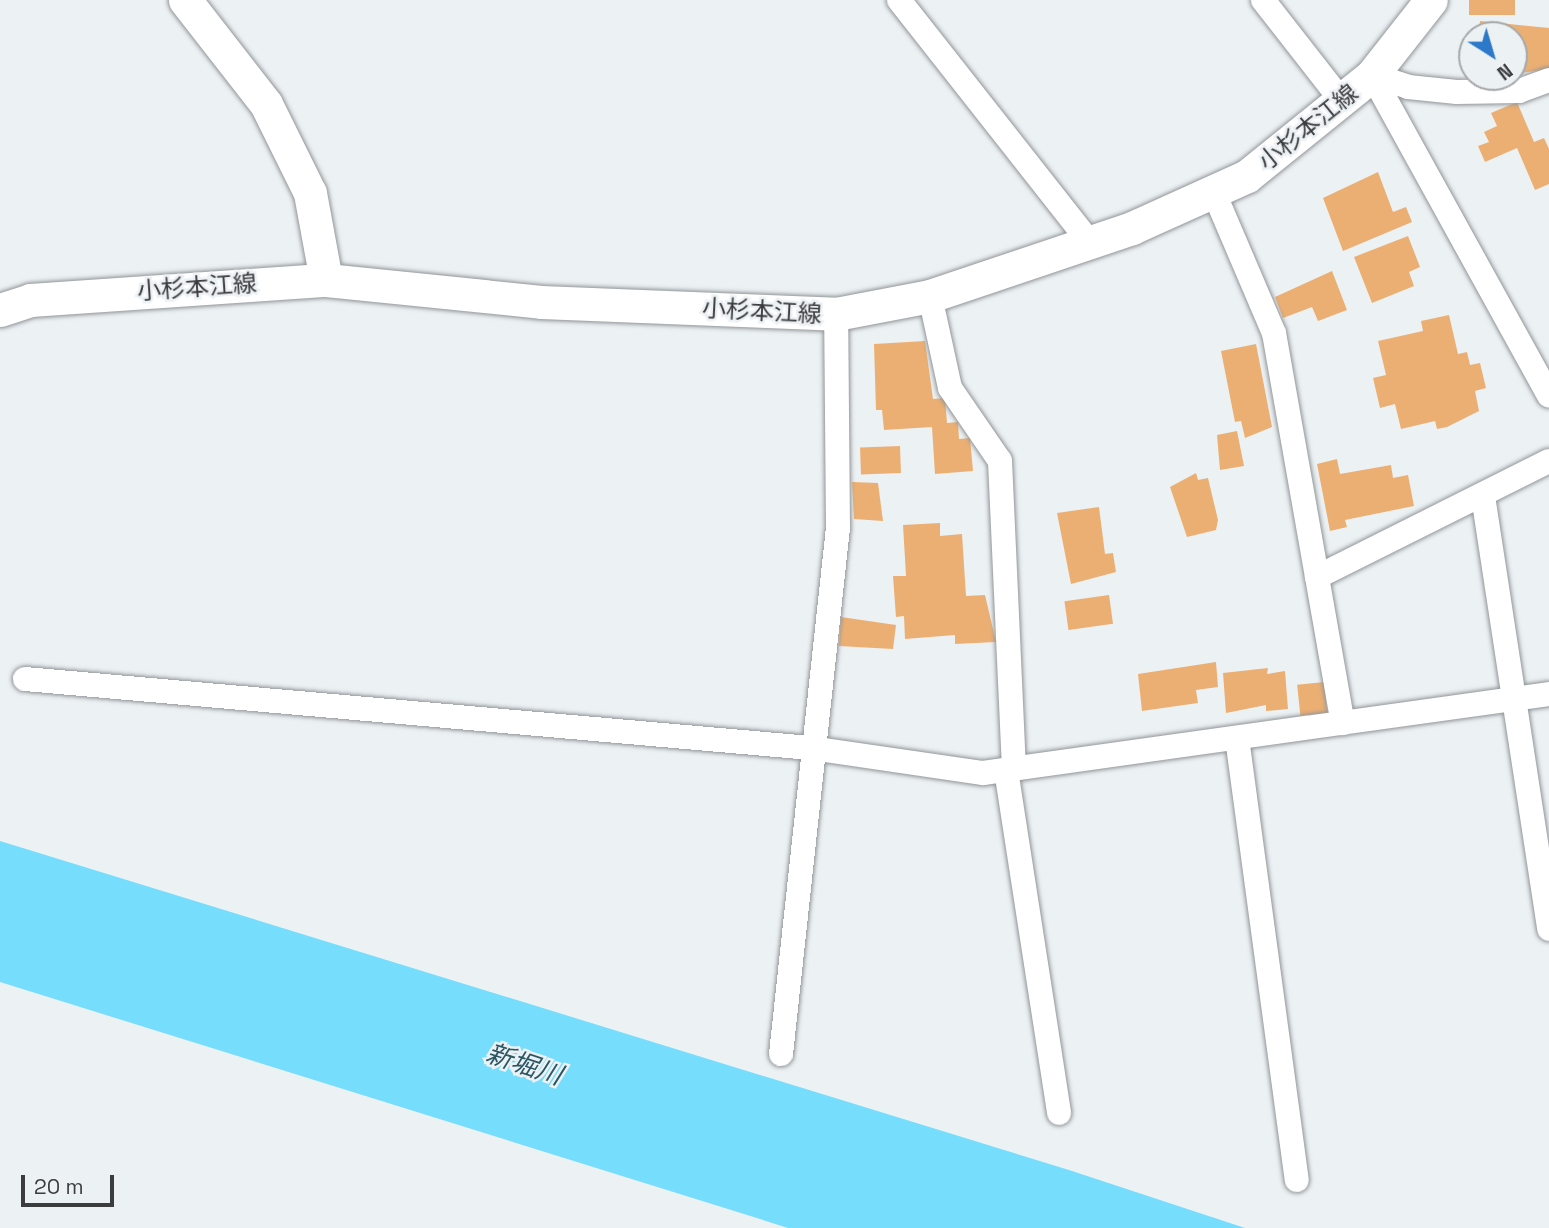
<!DOCTYPE html>
<html>
<head>
<meta charset="utf-8">
<style>
  body { margin:0 }
  #map { position:relative; width:1549px; height:1228px; overflow:hidden; background:#ecf1f4; font-family:"Space Grotesk","Noto Sans JP",sans-serif }
  div>[style] { position:absolute }
  .water>* { inset:0; background:#77ddfd }
  .building>* { inset:0; background:#ecaf73; transform-origin:0 0 }
  .roads { filter:drop-shadow(0 0 2px #919598) drop-shadow(0 0 2px #919598) }
  .street>* { height:24px; margin:-12px; padding:0 12px; transform-origin:12px; border-radius:12px; background:#fff }
  .secondary>* { height:33px; margin:-16.5px; padding:0 16.5px; transform-origin:16.5px; border-radius:16.5px; background:#fff }
  span { translate:-50% -50%; white-space:nowrap; text-align:center; line-height:1.15; -webkit-text-stroke:5px #ecf1f4; paint-order:stroke }
  .street-label { font-size:24px; color:#3b3c3e }
  .water-label { font-size:26px; color:#2b5765; font-style:italic }
  .north { position:absolute; left:1458px; top:21px; width:70px; height:70px; box-sizing:border-box; background:#ecf1f4; border:2px solid #a5a9ab; border-radius:50%; rotate:143deg; font-size:19px; font-weight:700; line-height:28px; text-align:center; color:#3b3c3e }
  .north::after { content:''; display:block; margin:auto; width:24px; height:32px; background:#2d79c9; clip-path:polygon(50% 0,100% 100%,50% 72%,0 100%) }
  .scale { position:absolute; left:21px; top:1175px; width:93px; height:32px; box-sizing:border-box; border:4px solid #3b3c3e; border-top:0; padding-left:9px; font-size:21px; line-height:24px; white-space:nowrap; color:#3b3c3e; -webkit-text-stroke:5px #ecf1f4; paint-order:stroke }
</style>
</head>
<body>
<div id="map">
  <div class="water">
    <i style="clip-path:polygon(0 841px,1069px 1170px,1245px 1228px,788px 1228px,760px 1219px,0 982px)"></i>
  </div>
  <div class="building">
    <i style="left:1469px;top:0;width:46px;height:15px"></i>
    <i style="clip-path:polygon(1480px 21px,1549px 28px,1549px 69px,1514px 74px,1514px 35px,1479px 35px)"></i>
    <i style="clip-path:polygon(1469px 45px,1472px 45px,1472px 76px,1466px 75px)"></i>
    <i style="clip-path:polygon(1517px 102px,1534px 142px,1544px 138px,1549px 149px,1549px 184px,1535px 190px,1517px 148px,1485px 162px,1478px 146px,1489px 142px,1484px 132px,1497px 126px,1491px 113px)"></i>
    <i style="clip-path:polygon(1378px 172px,1393px 212px,1406px 207px,1412px 222px,1343px 251px,1323px 198px)"></i>
    <i style="clip-path:polygon(1408px 236px,1420px 267px,1409px 272px,1414px 286px,1372px 303px,1354px 257px)"></i>
    <i style="clip-path:polygon(1332px 271px,1347px 310px,1318px 321px,1312px 307px,1283px 318px,1275px 297px)"></i>
    <i style="clip-path:polygon(1449px 315px,1458px 354px,1467px 352px,1470px 365px,1480px 363px,1486px 388px,1475px 391px,1479px 411px,1447px 427px,1437px 429px,1435px 421px,1401px 429px,1395px 404px,1380px 408px,1373px 378px,1386px 375px,1378px 341px,1423px 331px,1421px 321px)"></i>
    <i style="clip-path:polygon(925px 341px,933px 399px,945px 398px,947px 423px,958px 422px,959px 439px,970px 438px,973px 471px,935px 474px,932px 427px,884px 430px,882px 410px,876px 410px,874px 344px)"></i>
    <i style="clip-path:polygon(1256px 344px,1272px 427px,1245px 438px,1241px 421px,1235px 422px,1221px 351px)"></i>
    <i style="clip-path:polygon(1237px 431px,1244px 466px,1220px 470px,1217px 435px)"></i>
    <i style="left:900px;top:446px;width:27px;height:40px;rotate:88deg"></i>
    <i style="clip-path:polygon(1337px 459px,1340px 474px,1391px 465px,1393px 478px,1408px 475px,1414px 506px,1345px 520px,1347px 527px,1330px 531px,1317px 464px)"></i>
    <i style="clip-path:polygon(1196px 473px,1198px 480px,1208px 478px,1218px 520px,1216px 530px,1187px 537px,1170px 487px)"></i>
    <i style="clip-path:polygon(852px 482px,878px 483px,883px 521px,854px 519px)"></i>
    <i style="clip-path:polygon(1099px 507px,1105px 554px,1113px 553px,1116px 572px,1071px 584px,1057px 513px)"></i>
    <i style="clip-path:polygon(940px 523px,940px 536px,962px 534px,966px 596px,985px 595px,996px 642px,955px 644px,955px 635px,905px 639px,904px 616px,896px 617px,893px 576px,906px 576px,903px 525px)"></i>
    <i style="left:1109px;top:595px;width:29px;height:45px;rotate:82deg"></i>
    <i style="clip-path:polygon(841px 617px,896px 625px,893px 649px,839px 646px)"></i>
    <i style="clip-path:polygon(1216px 662px,1218px 687px,1196px 690px,1198px 703px,1142px 711px,1138px 674px)"></i>
    <i style="clip-path:polygon(1268px 668px,1267px 674px,1285px 671px,1288px 709px,1266px 711px,1266px 705px,1226px 713px,1223px 673px)"></i>
    <i style="left:1324px;top:682px;width:31px;height:27px;rotate:84deg"></i>
  </div>
  <div class="roads">
    <div class="street">
      <i style="left:899px;top:0;width:309px;rotate:51.8deg"></i>
      <i style="left:1263px;top:0;width:128px;rotate:52deg"></i>
      <i style="left:1372px;top:75px;width:366px;rotate:61.1deg"></i>
      <i style="left:1372px;top:75px;width:38px;rotate:18deg"></i>
      <i style="left:1408px;top:87px;width:49px;rotate:5.8deg"></i>
      <i style="left:1457px;top:92px;width:62px;rotate:-0.9deg"></i>
      <i style="left:1519px;top:91px;width:32px;rotate:-20deg"></i>
      <i style="left:1215px;top:195px;width:150px;rotate:66.9deg"></i>
      <i style="left:1274px;top:333px;width:396px;rotate:80deg"></i>
      <i style="left:930px;top:296px;width:94px;rotate:77.7deg"></i>
      <i style="left:950px;top:388px;width:88px;rotate:55.6deg"></i>
      <i style="left:1000px;top:461px;width:308px;rotate:87.4deg"></i>
      <i style="left:1483px;top:496px;width:438px;rotate:81.3deg"></i>
      <i style="left:1317px;top:577px;width:259px;rotate:-26.6deg"></i>
      <i style="left:25px;top:679px;width:789px;rotate:5.02deg"></i>
      <i style="left:811px;top:748px;width:174px;rotate:8.3deg"></i>
      <i style="left:983px;top:773px;width:571px;rotate:-7.95deg"></i>
      <i style="left:1237px;top:738px;width:446px;rotate:82.3deg"></i>
      <i style="left:1006px;top:770px;width:347px;rotate:81.2deg"></i>
      <i style="left:781px;top:1054px;width:529px;rotate:-83.82deg"></i>
      <i style="left:838px;top:528px;width:214px;rotate:-90.5deg"></i>
    </div>
    <div class="secondary">
      <i style="left:185px;top:0;width:132px;rotate:52.1deg"></i>
      <i style="left:266px;top:104px;width:99px;rotate:63.7deg"></i>
      <i style="left:310px;top:193px;width:88px;rotate:79.6deg"></i>
      <i style="left:0;top:310px;width:32px;rotate:-18deg"></i>
      <i style="left:30px;top:300px;width:297px;rotate:-3.9deg"></i>
      <i style="left:326px;top:280px;width:216px;rotate:5.8deg"></i>
      <i style="left:541px;top:302px;width:295px;rotate:2.3deg"></i>
      <i style="left:836px;top:314px;width:96px;rotate:-10.8deg"></i>
      <i style="left:930px;top:296px;width:213px;rotate:-18.6deg"></i>
      <i style="left:1132px;top:228px;width:126px;rotate:-24.3deg"></i>
      <i style="left:1247px;top:176px;width:161px;rotate:-38.9deg"></i>
      <i style="left:1372px;top:75px;width:95px;rotate:-51.8deg"></i>
    </div>
  </div>
  <div class="street-label">
    <span style="left:1308px;top:127px;rotate:-39deg">小杉本江線</span>
    <span style="left:197px;top:287px;rotate:-4deg">小杉本江線</span>
    <span style="left:762px;top:311px;rotate:3deg">小杉本江線</span>
  </div>
  <div class="water-label">
    <span style="left:524px;top:1065px;rotate:18deg">新堀川</span>
  </div>
  <div class="north">N</div>
  <div class="scale">20 m</div>
</div>
</body>
</html>
